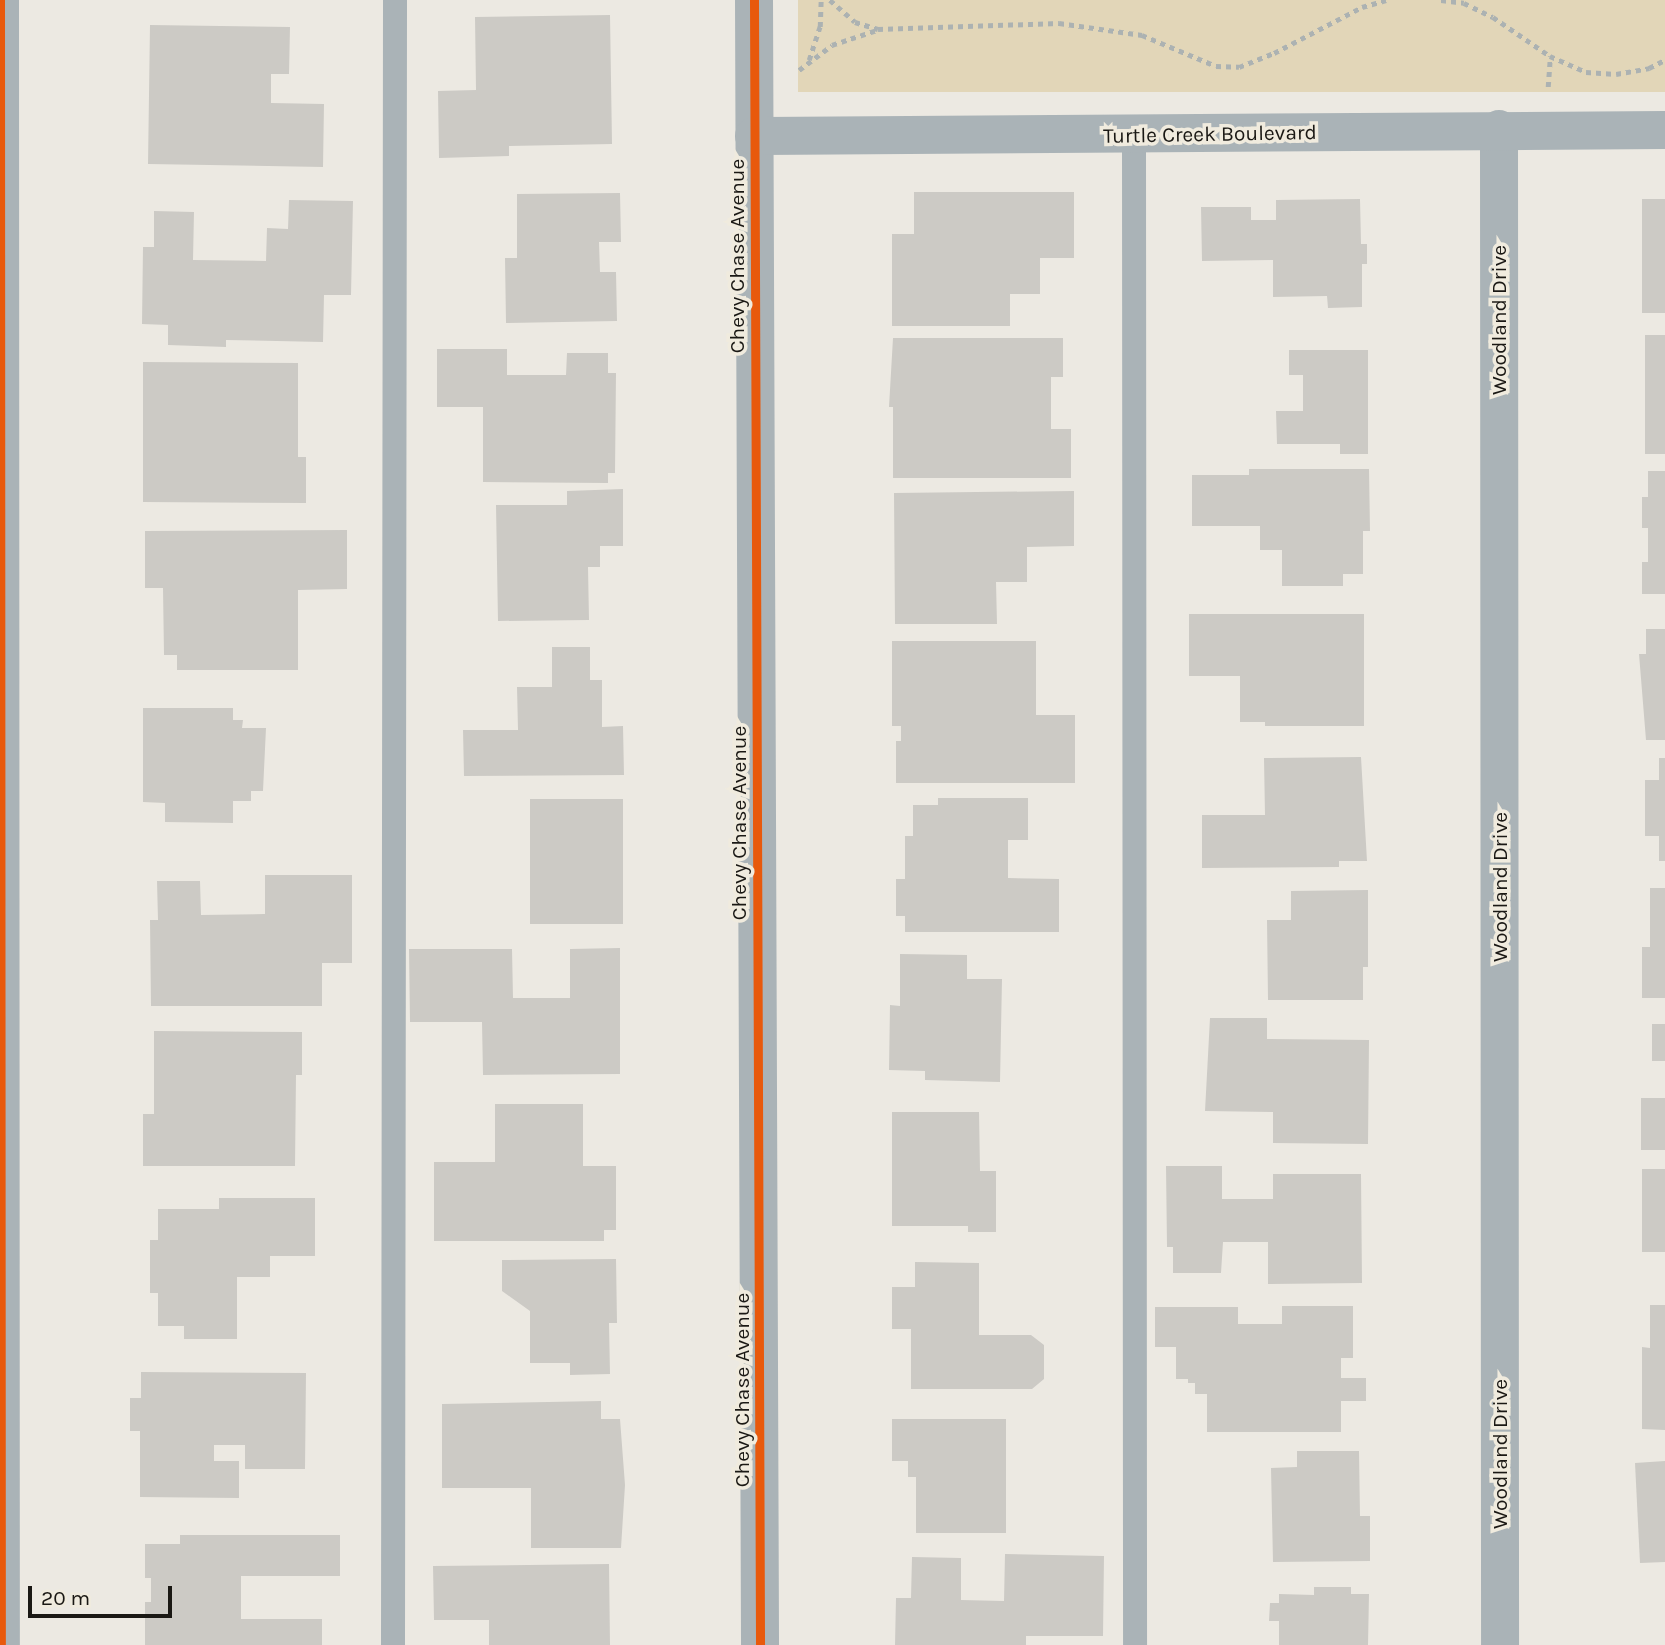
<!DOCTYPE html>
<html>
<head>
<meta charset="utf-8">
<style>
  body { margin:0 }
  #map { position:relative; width:1665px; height:1645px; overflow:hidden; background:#ece9e2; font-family:Karla,sans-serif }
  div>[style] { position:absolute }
  .green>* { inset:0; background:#e2d6b8; transform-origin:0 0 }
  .building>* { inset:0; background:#cccac5; transform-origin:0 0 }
  .path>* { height:4.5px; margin-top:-2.25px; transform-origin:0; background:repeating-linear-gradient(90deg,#acb2b2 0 5px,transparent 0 10px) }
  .service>* { height:24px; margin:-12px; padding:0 12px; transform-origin:12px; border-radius:12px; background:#aab3b7 }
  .minor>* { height:38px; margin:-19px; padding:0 19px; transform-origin:19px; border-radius:19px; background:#aab3b7 }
  .cycleway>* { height:9px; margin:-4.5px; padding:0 4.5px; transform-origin:4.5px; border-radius:4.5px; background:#e8590c }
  span { translate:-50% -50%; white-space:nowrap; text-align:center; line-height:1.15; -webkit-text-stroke:7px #f0ebde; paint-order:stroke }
  .street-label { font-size:21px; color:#1a1814 }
  .scale { position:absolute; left:28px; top:1586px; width:144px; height:32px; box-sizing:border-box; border:4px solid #1a1814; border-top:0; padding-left:9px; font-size:21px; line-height:24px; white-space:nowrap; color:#1a1814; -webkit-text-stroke:5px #f0ebde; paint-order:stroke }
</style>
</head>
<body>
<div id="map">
  <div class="green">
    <i style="left:798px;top:0;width:867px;height:92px"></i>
  </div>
  <div class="building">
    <i style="clip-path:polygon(610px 15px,612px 144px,509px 146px,509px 156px,439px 158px,438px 91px,476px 90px,475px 17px)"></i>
    <i style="clip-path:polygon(150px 25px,290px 27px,289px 74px,271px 74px,271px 103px,324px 104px,323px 167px,148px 164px)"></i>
    <i style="clip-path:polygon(914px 192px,1074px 192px,1074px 258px,1040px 258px,1040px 294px,1010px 294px,1010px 326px,892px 326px,892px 234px,914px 234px)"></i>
    <i style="clip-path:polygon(620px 193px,621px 242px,599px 242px,600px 272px,616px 272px,617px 321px,506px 323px,505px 258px,517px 258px,517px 194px)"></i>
    <i style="clip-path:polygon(1360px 199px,1361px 244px,1367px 244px,1367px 264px,1362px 264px,1362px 307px,1328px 308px,1327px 296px,1273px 297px,1273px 260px,1202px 261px,1201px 207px,1251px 207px,1251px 220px,1276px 220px,1276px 200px)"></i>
    <i style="left:1642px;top:199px;width:23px;height:114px"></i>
    <i style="clip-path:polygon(289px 200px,353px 201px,351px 295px,324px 295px,323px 342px,226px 340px,226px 347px,168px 345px,168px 325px,142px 324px,143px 247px,154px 247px,154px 211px,194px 212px,193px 260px,266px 261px,267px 228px,288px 229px)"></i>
    <i style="left:1645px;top:335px;width:20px;height:119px"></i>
    <i style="clip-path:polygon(893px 338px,1063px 338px,1063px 377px,1051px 377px,1051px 429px,1071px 429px,1071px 478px,893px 478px,893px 407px,889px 407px)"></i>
    <i style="clip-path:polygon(437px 349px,507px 349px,507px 375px,566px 375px,567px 353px,608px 353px,608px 373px,616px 373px,615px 473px,608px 473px,608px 483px,483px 482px,483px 407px,437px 407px)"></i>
    <i style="clip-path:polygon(1289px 350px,1368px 350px,1368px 454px,1340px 454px,1340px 444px,1277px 444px,1276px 411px,1303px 411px,1303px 375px,1289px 375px)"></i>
    <i style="clip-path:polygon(143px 362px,298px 363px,298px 457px,306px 457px,306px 503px,143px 502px)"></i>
    <i style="clip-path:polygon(1249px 469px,1369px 469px,1370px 531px,1363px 531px,1363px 574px,1343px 574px,1343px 586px,1282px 586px,1282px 550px,1260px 550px,1260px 526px,1192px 526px,1192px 475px,1249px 475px)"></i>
    <i style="clip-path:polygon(1648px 471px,1665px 471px,1665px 594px,1642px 594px,1642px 562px,1648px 562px,1648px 528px,1642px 528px,1642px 497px,1648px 497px)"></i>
    <i style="clip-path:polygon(623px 489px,623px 546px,600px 546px,600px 567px,588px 567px,589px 620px,498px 621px,496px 505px,567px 505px,567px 491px)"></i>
    <i style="clip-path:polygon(1074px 491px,1074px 546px,1027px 547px,1027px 582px,996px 582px,997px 624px,895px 624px,894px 493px)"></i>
    <i style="clip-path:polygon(347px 530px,347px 589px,298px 590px,298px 670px,177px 670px,177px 655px,164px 655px,163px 588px,145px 588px,145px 531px)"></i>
    <i style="clip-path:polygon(1189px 614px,1364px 614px,1364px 726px,1265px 726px,1265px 722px,1240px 722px,1240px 676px,1189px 676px)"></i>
    <i style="clip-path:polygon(1646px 629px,1665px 629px,1665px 740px,1646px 740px,1639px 654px,1646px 654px)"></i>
    <i style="clip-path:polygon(892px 641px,1036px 641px,1036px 715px,1075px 715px,1075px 783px,896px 783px,896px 741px,901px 741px,901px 726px,892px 726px)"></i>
    <i style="clip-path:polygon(552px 647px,590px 647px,590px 680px,602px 680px,602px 727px,623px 726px,624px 775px,464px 776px,463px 730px,518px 730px,517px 687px,552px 687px)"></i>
    <i style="clip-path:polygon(143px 708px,233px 708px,233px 720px,243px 720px,242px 728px,266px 728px,263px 791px,251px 791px,251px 801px,233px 801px,233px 823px,165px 822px,165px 803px,143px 802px)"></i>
    <i style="clip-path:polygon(1361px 757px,1367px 861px,1339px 861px,1339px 867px,1202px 868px,1202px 815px,1265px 815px,1264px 758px)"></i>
    <i style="clip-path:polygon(1659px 758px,1665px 758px,1665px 861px,1659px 861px,1659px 836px,1645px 836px,1645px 780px,1659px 780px)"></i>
    <i style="clip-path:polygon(938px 798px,1028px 798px,1028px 840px,1008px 840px,1008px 878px,1059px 879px,1059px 932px,905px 932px,905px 916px,896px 916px,896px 879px,905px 879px,905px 836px,913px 836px,913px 805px,938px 805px)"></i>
    <i style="left:530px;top:799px;width:93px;height:125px"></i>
    <i style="clip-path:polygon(265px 875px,352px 875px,352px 963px,322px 963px,322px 1006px,151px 1006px,150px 920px,158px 920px,157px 881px,200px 881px,201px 915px,265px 914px)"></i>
    <i style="clip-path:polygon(1650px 888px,1665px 888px,1665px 998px,1642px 998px,1642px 947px,1650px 947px)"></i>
    <i style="clip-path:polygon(1368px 890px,1368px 967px,1363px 967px,1363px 1000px,1268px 1000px,1267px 920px,1291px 920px,1291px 891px)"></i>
    <i style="clip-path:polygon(620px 948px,620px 1074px,483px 1075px,482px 1022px,410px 1022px,409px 949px,512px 949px,513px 998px,570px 998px,570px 949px)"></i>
    <i style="clip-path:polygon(900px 954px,967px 955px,967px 979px,1002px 979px,1000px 1082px,925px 1080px,925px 1071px,889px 1070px,890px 1005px,900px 1006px)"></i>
    <i style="clip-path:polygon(1210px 1018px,1267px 1018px,1267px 1039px,1369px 1040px,1368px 1144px,1273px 1143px,1273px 1112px,1205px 1111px)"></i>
    <i style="left:1652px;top:1024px;width:13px;height:37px"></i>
    <i style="clip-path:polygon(154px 1031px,302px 1032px,302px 1075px,296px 1075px,295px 1166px,143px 1166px,143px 1114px,154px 1114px)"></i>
    <i style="left:1641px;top:1098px;width:24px;height:52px"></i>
    <i style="clip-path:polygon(495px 1104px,583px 1104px,583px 1166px,616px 1166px,616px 1230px,604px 1230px,604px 1241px,434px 1241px,434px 1162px,495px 1162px)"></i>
    <i style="clip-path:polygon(892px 1112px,979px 1112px,980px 1171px,996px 1171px,996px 1232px,968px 1232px,968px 1226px,892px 1226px)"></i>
    <i style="clip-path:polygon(1166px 1166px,1222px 1166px,1222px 1199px,1273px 1199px,1273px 1174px,1361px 1174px,1362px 1283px,1268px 1284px,1268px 1242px,1223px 1242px,1221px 1273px,1173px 1273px,1173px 1247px,1167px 1247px)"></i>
    <i style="left:1642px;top:1169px;width:23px;height:83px"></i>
    <i style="clip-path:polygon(219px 1198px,315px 1198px,315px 1256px,270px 1256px,270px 1277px,237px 1277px,237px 1339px,184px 1339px,184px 1326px,158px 1326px,158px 1293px,150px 1293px,150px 1240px,158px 1240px,158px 1209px,219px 1209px)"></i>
    <i style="clip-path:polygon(616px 1259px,617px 1323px,609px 1323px,610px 1374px,570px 1375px,570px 1363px,530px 1363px,530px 1311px,502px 1291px,502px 1260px)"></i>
    <i style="clip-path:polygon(915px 1262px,979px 1263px,979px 1335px,1031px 1335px,1044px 1345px,1044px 1379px,1032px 1389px,911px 1389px,911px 1329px,892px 1329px,892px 1287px,915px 1287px)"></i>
    <i style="clip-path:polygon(1650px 1305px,1665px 1305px,1665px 1430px,1642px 1429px,1642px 1347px,1650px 1348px)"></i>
    <i style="clip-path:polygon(1282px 1306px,1353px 1306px,1353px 1358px,1341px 1358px,1341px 1378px,1366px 1378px,1366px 1401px,1341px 1401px,1341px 1432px,1207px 1432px,1207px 1394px,1195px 1394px,1195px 1383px,1188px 1383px,1188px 1379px,1176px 1379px,1176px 1347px,1155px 1347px,1155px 1307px,1238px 1307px,1238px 1324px,1282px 1324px)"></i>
    <i style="clip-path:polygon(141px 1372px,306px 1373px,305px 1469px,245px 1469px,245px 1445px,214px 1445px,214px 1461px,239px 1461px,239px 1498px,140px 1497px,140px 1431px,130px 1431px,130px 1398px,141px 1398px)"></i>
    <i style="clip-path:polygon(601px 1401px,601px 1419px,620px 1419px,625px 1485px,621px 1548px,531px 1548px,531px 1488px,442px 1488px,442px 1404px)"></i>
    <i style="clip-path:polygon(892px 1419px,1006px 1419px,1006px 1533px,916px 1533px,916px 1477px,908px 1477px,908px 1461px,892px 1461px)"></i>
    <i style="clip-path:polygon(1297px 1451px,1359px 1451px,1360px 1516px,1370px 1516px,1370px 1561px,1273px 1562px,1271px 1468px,1297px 1467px)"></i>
    <i style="clip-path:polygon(1665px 1461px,1665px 1562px,1640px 1563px,1635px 1463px)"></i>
    <i style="clip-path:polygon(180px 1535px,340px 1535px,340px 1576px,241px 1576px,241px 1619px,322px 1619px,322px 1645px,145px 1645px,145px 1602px,151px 1602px,151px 1578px,145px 1578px,145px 1544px,180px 1544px)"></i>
    <i style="clip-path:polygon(1005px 1554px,1104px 1556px,1103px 1636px,1026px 1636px,1026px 1645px,895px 1645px,896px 1598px,911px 1598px,912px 1557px,961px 1558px,961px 1600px,1004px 1601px)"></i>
    <i style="clip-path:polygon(609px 1564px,610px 1645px,489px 1645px,489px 1620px,434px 1620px,433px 1566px)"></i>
    <i style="clip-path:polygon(1314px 1587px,1351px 1587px,1351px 1594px,1369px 1594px,1368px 1645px,1279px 1645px,1279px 1621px,1269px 1621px,1270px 1603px,1279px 1603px,1279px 1594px,1314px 1595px)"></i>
  </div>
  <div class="path">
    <i style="left:830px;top:0;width:33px;rotate:41deg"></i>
    <i style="left:855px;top:22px;width:24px;rotate:17deg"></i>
    <i style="left:878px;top:29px;width:181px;rotate:-1.9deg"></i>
    <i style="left:1059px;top:23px;width:84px;rotate:8.2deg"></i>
    <i style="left:1142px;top:35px;width:80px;rotate:22.7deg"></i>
    <i style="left:1216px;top:66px;width:23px;rotate:2deg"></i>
    <i style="left:1239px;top:67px;width:38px;rotate:-22deg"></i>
    <i style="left:1274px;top:53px;width:99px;rotate:-27.6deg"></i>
    <i style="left:1362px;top:7px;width:25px;rotate:-16deg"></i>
    <i style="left:1441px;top:0;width:23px;rotate:7deg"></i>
    <i style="left:1464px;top:3px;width:32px;rotate:26deg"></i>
    <i style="left:1493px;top:17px;width:69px;rotate:34.4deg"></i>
    <i style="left:1550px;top:56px;width:39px;rotate:24deg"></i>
    <i style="left:1586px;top:72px;width:30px;rotate:4deg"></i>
    <i style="left:1616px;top:74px;width:34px;rotate:-10deg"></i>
    <i style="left:1649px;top:68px;width:18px;rotate:-27deg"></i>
    <i style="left:809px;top:60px;width:35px;rotate:-72deg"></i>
    <i style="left:820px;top:27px;width:27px;rotate:-88deg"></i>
    <i style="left:799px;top:70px;width:41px;rotate:-37.1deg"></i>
    <i style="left:832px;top:45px;width:47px;rotate:-18.4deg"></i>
    <i style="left:1548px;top:87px;width:31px;rotate:-86deg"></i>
  </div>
  <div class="service">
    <i style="left:1134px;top:136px;width:1509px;rotate:89.96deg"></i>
    <i style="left:393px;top:1645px;width:1645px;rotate:-89.93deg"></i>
  </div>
  <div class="minor">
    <i style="left:0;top:0;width:1645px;rotate:89.97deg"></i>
    <i style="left:754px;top:0;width:1645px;rotate:89.79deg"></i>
    <i style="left:1499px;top:129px;width:1516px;rotate:89.96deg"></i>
    <i style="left:754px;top:136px;width:911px;rotate:-0.38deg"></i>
  </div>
  <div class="cycleway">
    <i style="left:0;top:0;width:1645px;rotate:89.97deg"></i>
    <i style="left:754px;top:0;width:1645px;rotate:89.79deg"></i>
  </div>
  <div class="street-label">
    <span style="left:1210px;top:134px;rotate:-1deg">Turtle Creek Boulevard</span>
    <span style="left:737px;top:256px;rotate:-90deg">Chevy Chase Avenue</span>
    <span style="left:1499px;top:320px;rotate:-90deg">Woodland Drive</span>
    <span style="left:739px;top:823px;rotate:-90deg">Chevy Chase Avenue</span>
    <span style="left:1500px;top:887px;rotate:-90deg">Woodland Drive</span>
    <span style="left:742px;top:1390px;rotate:-90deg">Chevy Chase Avenue</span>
    <span style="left:1500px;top:1454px;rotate:-90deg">Woodland Drive</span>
  </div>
  <div class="scale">20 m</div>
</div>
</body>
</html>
